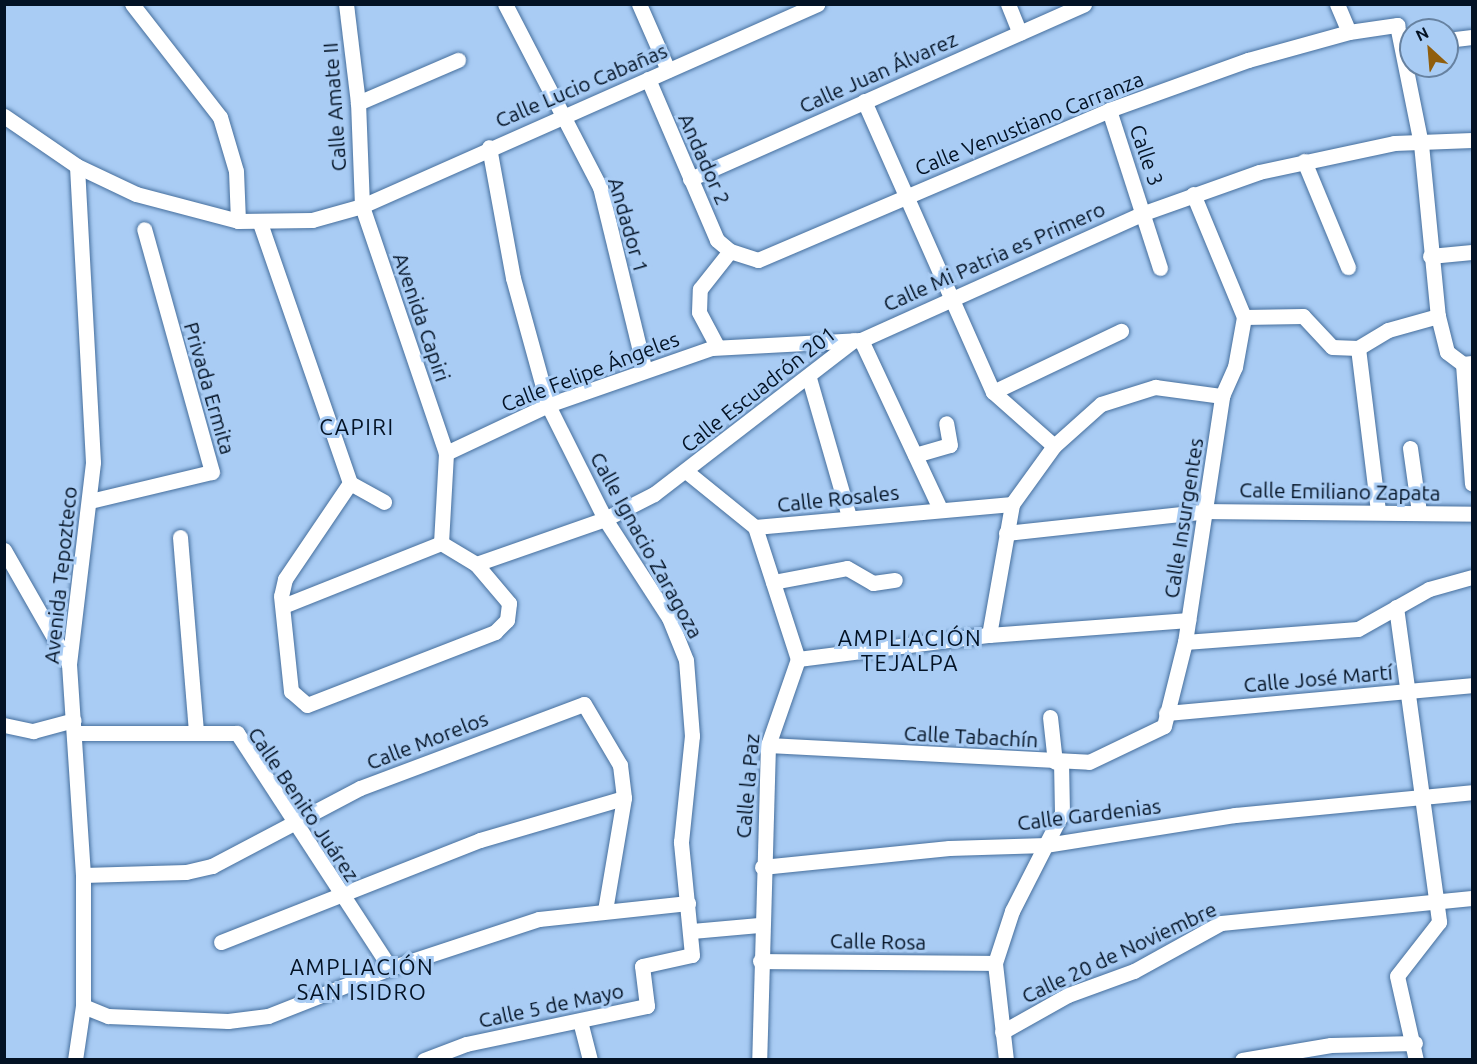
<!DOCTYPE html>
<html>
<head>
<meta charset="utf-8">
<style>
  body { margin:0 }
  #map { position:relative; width:1477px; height:1064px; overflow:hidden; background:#a9ccf4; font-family:Ubuntu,sans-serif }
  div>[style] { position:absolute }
  .roads { filter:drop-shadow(0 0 2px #466f9d) drop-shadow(0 0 2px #466f9d) }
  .minor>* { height:15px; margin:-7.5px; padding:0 7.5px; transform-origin:7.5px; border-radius:7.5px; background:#fff }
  span { translate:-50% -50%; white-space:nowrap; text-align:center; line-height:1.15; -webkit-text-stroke:6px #a9ccf4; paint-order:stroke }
  .street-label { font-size:21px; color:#031224 }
  .neighbourhood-label { font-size:22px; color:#031224; letter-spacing:1.5px }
  .frame { position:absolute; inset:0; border:6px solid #031224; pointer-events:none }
  .north { position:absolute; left:1399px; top:18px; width:60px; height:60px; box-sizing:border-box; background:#a9ccf4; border:2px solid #6782a1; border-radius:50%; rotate:334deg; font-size:16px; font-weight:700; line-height:24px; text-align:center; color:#031224 }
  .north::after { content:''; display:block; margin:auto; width:21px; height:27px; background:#905e0d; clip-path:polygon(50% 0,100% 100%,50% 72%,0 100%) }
</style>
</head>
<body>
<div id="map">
  <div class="roads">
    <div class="minor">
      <i style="left:132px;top:4px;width:143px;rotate:52.1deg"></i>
      <i style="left:220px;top:117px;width:56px;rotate:73.5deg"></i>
      <i style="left:236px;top:171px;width:50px;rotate:87.7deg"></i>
      <i style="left:505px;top:4px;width:206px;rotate:62.6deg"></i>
      <i style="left:600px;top:187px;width:186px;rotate:76.3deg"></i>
      <i style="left:639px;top:4px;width:72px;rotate:66.3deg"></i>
      <i style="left:1008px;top:4px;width:31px;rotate:68deg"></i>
      <i style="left:1337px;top:4px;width:30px;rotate:67deg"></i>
      <i style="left:1447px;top:40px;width:25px;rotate:-7deg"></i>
      <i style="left:648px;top:79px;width:175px;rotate:66.8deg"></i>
      <i style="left:717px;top:240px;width:17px;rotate:40deg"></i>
      <i style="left:730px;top:251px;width:29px;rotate:18deg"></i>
      <i style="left:758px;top:260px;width:382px;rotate:-23.1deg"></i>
      <i style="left:1109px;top:110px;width:148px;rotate:-19.8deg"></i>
      <i style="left:1248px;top:60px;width:105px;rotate:-15.5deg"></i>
      <i style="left:1349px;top:32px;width:49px;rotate:-8.3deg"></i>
      <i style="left:1397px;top:25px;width:121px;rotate:78.6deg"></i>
      <i style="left:1421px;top:144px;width:173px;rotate:84.4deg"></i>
      <i style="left:1438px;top:316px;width:37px;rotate:76deg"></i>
      <i style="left:1447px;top:352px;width:20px;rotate:37deg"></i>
      <i style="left:1463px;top:364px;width:9px;rotate:-6deg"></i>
      <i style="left:864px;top:101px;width:318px;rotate:66.1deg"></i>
      <i style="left:993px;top:392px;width:81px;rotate:41.5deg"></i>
      <i style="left:358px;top:103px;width:109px;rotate:-23.3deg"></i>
      <i style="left:1109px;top:110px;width:166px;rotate:72.1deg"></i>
      <i style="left:4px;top:116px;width:88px;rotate:34.4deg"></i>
      <i style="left:77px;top:166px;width:65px;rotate:25.4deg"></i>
      <i style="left:136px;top:194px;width:106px;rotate:14.8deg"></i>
      <i style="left:238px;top:221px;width:74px;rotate:-0.8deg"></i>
      <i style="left:312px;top:220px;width:52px;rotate:-15.6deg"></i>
      <i style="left:362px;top:206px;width:498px;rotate:-23.9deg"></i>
      <i style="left:1304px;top:161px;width:115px;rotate:67.5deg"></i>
      <i style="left:690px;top:179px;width:431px;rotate:-23.9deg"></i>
      <i style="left:260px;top:223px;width:275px;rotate:70.9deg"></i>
      <i style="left:350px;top:483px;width:116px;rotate:124.1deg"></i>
      <i style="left:285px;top:579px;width:17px;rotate:103deg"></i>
      <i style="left:281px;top:596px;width:96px;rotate:84deg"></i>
      <i style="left:291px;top:691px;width:21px;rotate:41deg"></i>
      <i style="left:307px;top:705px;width:202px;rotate:-21.2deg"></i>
      <i style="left:495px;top:632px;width:17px;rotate:-45deg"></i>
      <i style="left:507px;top:620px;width:17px;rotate:-83deg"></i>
      <i style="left:509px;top:603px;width:51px;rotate:-130.2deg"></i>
      <i style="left:476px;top:564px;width:41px;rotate:-149deg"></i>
      <i style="left:441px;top:543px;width:90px;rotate:-86.8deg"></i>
      <i style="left:446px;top:453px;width:261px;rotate:-108.8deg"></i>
      <i style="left:362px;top:206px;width:103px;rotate:-92.2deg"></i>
      <i style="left:358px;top:103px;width:100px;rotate:-96.9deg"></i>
      <i style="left:1430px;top:256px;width:42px;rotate:-5.4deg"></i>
      <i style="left:1244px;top:317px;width:59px;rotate:-1deg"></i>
      <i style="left:1303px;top:316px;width:42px;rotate:46.9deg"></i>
      <i style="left:1332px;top:347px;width:26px;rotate:2deg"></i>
      <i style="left:1358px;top:348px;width:35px;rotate:-31deg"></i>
      <i style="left:1388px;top:330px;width:52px;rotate:-15.6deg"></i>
      <i style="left:861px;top:340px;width:187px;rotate:64.9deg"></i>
      <i style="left:717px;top:346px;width:38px;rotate:-118deg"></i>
      <i style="left:699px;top:312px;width:23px;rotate:-88deg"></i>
      <i style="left:700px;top:289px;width:48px;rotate:-51.7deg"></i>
      <i style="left:1358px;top:348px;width:164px;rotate:83deg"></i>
      <i style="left:1463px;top:364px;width:120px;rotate:85.7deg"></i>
      <i style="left:809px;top:378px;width:145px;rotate:73.9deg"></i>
      <i style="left:993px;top:392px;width:142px;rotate:-25.5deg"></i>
      <i style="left:1410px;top:448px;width:65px;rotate:82deg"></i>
      <i style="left:446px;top:453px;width:113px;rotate:-25.2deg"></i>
      <i style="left:548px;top:405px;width:174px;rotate:-19.2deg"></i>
      <i style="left:712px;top:348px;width:149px;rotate:-3.1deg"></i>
      <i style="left:861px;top:340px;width:310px;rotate:-24.2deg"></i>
      <i style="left:1144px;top:213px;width:122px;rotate:-19.6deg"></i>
      <i style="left:1259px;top:172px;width:138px;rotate:-12.1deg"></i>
      <i style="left:1394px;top:143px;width:78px;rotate:-2.2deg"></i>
      <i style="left:915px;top:455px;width:36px;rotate:-16deg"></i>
      <i style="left:950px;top:445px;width:22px;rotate:-100deg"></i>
      <i style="left:687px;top:472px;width:87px;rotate:39deg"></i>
      <i style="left:755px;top:527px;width:258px;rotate:-5.1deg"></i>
      <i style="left:350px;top:483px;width:39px;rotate:29deg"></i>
      <i style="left:90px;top:501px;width:125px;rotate:-13.4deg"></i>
      <i style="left:212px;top:472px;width:252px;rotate:-105.6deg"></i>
      <i style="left:755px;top:527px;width:139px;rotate:72deg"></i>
      <i style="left:798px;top:659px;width:91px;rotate:109.2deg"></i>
      <i style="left:768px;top:745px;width:315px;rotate:91.6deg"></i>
      <i style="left:1006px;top:533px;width:202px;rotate:-6.2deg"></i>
      <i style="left:1207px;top:511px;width:265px;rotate:0.6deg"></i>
      <i style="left:180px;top:537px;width:196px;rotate:85.3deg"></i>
      <i style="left:4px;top:550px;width:131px;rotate:60.3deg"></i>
      <i style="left:476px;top:564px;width:137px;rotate:-19.2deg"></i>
      <i style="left:605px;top:519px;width:55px;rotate:-27deg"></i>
      <i style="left:654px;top:494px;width:252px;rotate:-37.6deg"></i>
      <i style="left:773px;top:582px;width:75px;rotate:-10.7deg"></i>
      <i style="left:847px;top:568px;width:30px;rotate:30deg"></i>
      <i style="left:873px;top:583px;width:22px;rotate:-8deg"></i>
      <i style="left:283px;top:606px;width:170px;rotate:-21.7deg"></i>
      <i style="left:1396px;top:607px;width:318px;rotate:82.2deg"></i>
      <i style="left:1439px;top:922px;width:68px;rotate:127.9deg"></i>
      <i style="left:1397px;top:976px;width:86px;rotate:77.3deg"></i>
      <i style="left:989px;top:635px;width:133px;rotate:-80deg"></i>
      <i style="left:1012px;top:504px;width:72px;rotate:-54.1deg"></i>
      <i style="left:1054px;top:446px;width:63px;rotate:-41.8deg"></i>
      <i style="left:1101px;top:404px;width:57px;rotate:-17.5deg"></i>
      <i style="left:1155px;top:387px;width:68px;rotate:7.7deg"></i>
      <i style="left:1185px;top:642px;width:173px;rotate:-4.3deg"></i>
      <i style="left:1358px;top:629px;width:81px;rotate:-29.4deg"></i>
      <i style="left:1429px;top:589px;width:45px;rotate:-15.6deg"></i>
      <i style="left:798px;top:659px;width:193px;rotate:-7.2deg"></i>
      <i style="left:989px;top:635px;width:200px;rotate:-4.3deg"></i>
      <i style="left:1166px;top:713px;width:307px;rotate:-5.2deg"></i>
      <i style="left:1050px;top:717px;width:45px;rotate:83.7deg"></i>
      <i style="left:4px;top:725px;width:30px;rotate:12deg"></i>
      <i style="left:33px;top:731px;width:42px;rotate:-15deg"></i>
      <i style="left:76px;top:733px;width:161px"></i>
      <i style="left:237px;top:733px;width:280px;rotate:56.9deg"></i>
      <i style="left:768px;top:745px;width:321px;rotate:3deg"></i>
      <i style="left:1089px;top:762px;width:83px;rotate:-25.6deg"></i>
      <i style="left:1164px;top:726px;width:87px;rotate:-76deg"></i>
      <i style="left:1185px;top:642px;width:249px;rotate:-81.4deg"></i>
      <i style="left:1222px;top:396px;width:32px;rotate:-66deg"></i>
      <i style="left:1235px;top:367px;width:51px;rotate:-79.8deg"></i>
      <i style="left:1244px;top:317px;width:133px;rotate:-112.5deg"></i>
      <i style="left:762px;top:867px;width:188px;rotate:-5.8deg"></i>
      <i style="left:949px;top:848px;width:97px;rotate:-1.8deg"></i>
      <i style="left:1046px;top:845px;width:191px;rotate:-9deg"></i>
      <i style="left:1235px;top:815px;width:238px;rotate:-5.5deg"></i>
      <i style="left:83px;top:875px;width:103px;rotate:-1.7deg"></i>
      <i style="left:186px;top:872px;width:27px;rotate:-13deg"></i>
      <i style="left:212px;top:866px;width:167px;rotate:-27.8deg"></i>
      <i style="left:360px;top:788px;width:239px;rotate:-20.6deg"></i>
      <i style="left:584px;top:704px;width:71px;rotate:59.5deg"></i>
      <i style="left:620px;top:765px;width:33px;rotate:83deg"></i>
      <i style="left:624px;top:798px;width:114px;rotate:99.6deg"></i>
      <i style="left:691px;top:931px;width:69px;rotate:-5deg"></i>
      <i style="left:221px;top:942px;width:278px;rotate:-21.5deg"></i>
      <i style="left:480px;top:840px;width:150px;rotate:-16.3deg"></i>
      <i style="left:760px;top:961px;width:235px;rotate:0.5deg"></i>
      <i style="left:83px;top:1006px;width:27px;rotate:22deg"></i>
      <i style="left:108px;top:1016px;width:120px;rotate:2.4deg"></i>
      <i style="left:228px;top:1021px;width:40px;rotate:-7.1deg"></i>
      <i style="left:268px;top:1016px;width:131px;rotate:-21.5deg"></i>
      <i style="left:390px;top:968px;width:157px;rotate:-18.2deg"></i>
      <i style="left:539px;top:919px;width:150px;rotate:-6.1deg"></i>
      <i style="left:580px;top:1021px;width:40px;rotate:75.6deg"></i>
      <i style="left:1002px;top:1032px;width:76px;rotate:-29.3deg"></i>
      <i style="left:1068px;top:995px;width:70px;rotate:-20deg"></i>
      <i style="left:1134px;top:971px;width:99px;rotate:-28.9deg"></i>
      <i style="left:1221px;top:923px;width:252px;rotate:-5.7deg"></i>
      <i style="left:75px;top:1060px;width:55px;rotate:-81.6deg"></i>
      <i style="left:83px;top:1006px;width:131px;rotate:-90deg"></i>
      <i style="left:83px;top:875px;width:211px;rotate:-93.8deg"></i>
      <i style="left:69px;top:664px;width:203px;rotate:-83.2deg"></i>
      <i style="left:93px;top:462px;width:296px;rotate:-93.1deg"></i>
      <i style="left:424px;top:1060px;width:45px;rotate:-20.9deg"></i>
      <i style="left:466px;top:1044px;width:185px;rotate:-11.9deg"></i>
      <i style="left:647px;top:1006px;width:40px;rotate:-97.1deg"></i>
      <i style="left:642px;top:966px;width:51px;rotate:-12.4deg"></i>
      <i style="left:692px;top:955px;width:114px;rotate:-95.6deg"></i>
      <i style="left:681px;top:842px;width:107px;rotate:-84.1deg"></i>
      <i style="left:692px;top:736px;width:76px;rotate:-94.5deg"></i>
      <i style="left:686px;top:660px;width:45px;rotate:-112deg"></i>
      <i style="left:669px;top:618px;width:118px;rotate:-122.9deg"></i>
      <i style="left:605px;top:519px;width:127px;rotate:-116.6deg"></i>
      <i style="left:548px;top:405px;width:132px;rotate:-105.4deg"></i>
      <i style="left:513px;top:278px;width:133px;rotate:-100.4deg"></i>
      <i style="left:1006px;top:1060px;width:98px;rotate:-96.5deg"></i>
      <i style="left:995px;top:963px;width:55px;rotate:-71.9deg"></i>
      <i style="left:1012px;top:911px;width:110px;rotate:-63deg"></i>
      <i style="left:1062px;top:813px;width:51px;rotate:-91.1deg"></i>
      <i style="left:1242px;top:1060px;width:90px;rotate:-9.6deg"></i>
      <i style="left:1331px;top:1045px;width:84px;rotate:-1.4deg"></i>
    </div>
  </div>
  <div class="street-label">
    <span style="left:878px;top:72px;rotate:-24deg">Calle Juan Álvarez</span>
    <span style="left:581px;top:85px;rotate:-23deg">Calle Lucio Cabañas</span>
    <span style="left:334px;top:107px;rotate:-94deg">Calle Amate II</span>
    <span style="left:1029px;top:123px;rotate:-22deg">Calle Venustiano Carranza</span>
    <span style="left:1147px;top:155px;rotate:71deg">Calle 3</span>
    <span style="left:705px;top:159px;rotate:66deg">Andador 2</span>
    <span style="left:629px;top:225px;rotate:74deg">Andador 1</span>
    <span style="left:994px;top:256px;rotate:-24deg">Calle Mi Patria es Primero</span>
    <span style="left:422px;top:317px;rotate:71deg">Avenida Capiri</span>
    <span style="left:590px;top:371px;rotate:-21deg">Calle Felipe Ángeles</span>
    <span style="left:210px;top:388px;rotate:74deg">Privada Ermita</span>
    <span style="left:758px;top:389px;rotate:-38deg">Calle Escuadrón 201</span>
    <span style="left:1340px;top:491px;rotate:1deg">Calle Emiliano Zapata</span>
    <span style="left:838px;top:498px;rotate:-6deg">Calle Rosales</span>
    <span style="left:1183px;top:518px;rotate:-81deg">Calle Insurgentes</span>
    <span style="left:647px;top:545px;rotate:61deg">Calle Ignacio Zaragoza</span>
    <span style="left:60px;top:575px;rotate:-84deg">Avenida Tepozteco</span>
    <span style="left:1318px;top:678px;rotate:-5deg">Calle José Martí</span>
    <span style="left:971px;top:736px;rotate:3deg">Calle Tabachín</span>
    <span style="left:427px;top:740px;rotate:-21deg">Calle Morelos</span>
    <span style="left:747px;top:786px;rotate:-85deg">Calle la Paz</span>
    <span style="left:304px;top:804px;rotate:56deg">Calle Benito Juárez</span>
    <span style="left:1089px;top:814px;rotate:-7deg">Calle Gardenias</span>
    <span style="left:878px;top:941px;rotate:1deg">Calle Rosa</span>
    <span style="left:1119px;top:952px;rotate:-25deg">Calle 20 de Noviembre</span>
    <span style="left:551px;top:1005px;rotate:-12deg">Calle 5 de Mayo</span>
  </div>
  <div class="neighbourhood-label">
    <span style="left:357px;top:427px">CAPIRI</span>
    <span style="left:910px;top:650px">AMPLIACIÓN<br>TEJALPA</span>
    <span style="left:362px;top:979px">AMPLIACIÓN<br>SAN ISIDRO</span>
  </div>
  <div class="frame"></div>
  <div class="north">N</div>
</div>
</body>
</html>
